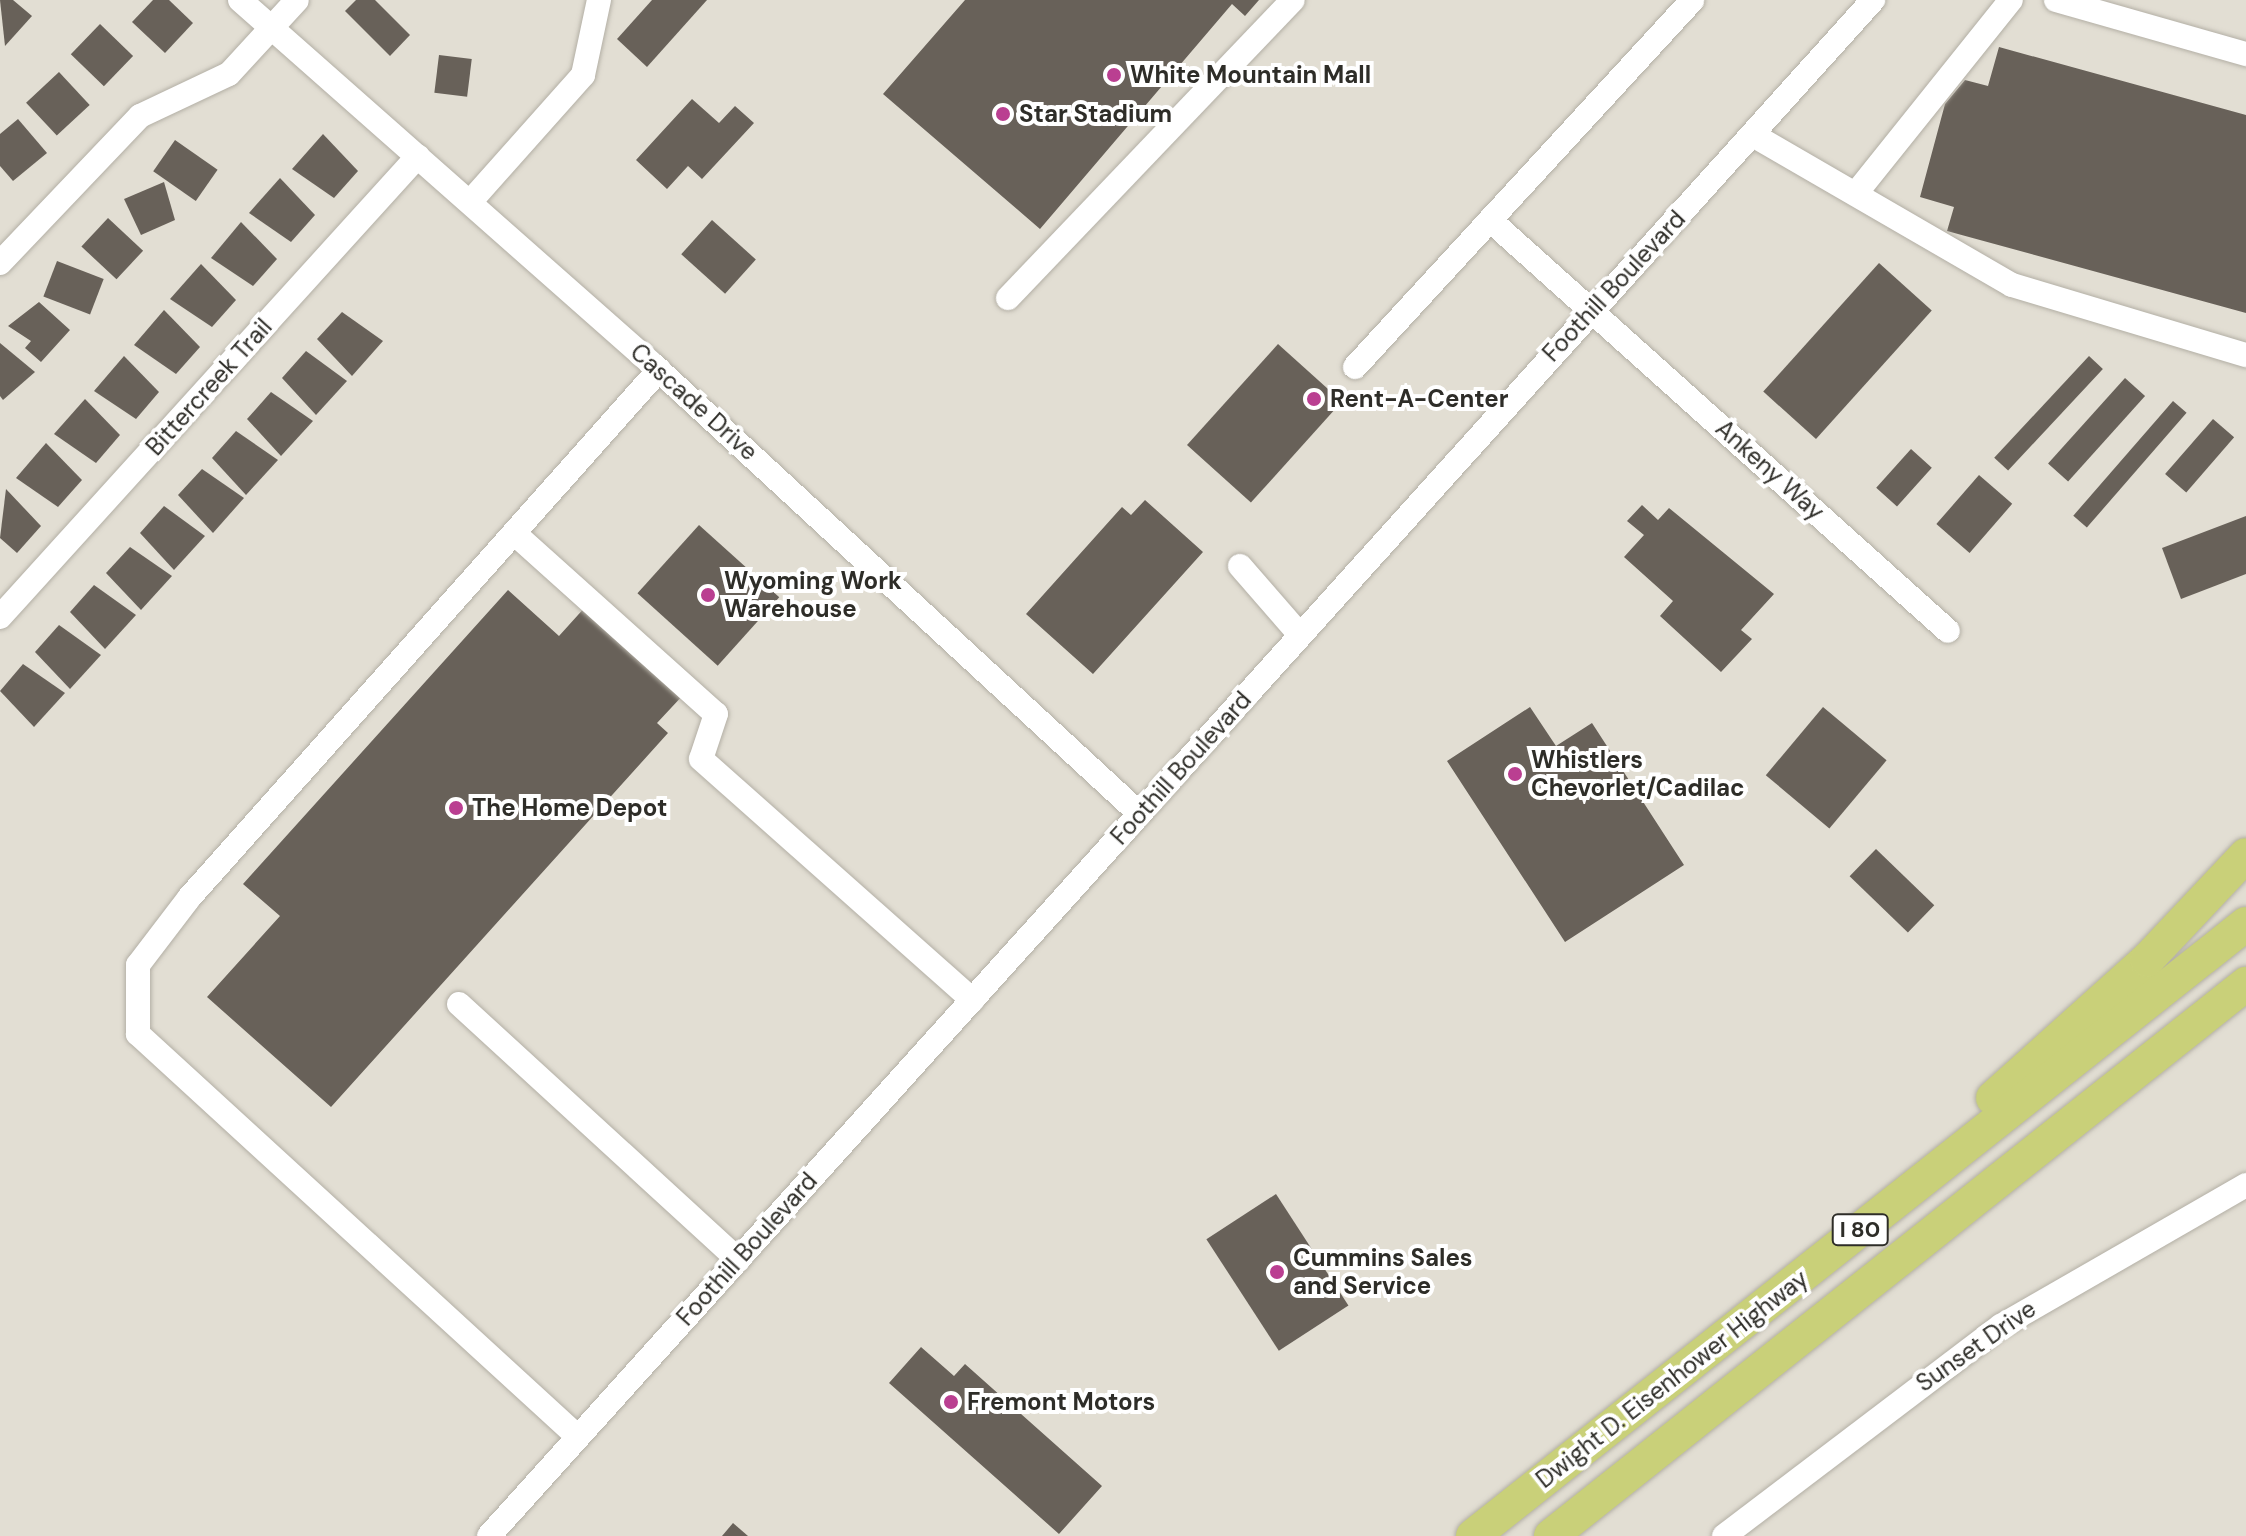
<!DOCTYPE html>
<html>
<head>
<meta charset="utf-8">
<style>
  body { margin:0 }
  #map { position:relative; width:2246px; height:1536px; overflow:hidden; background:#e2ded3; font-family:"DM Sans",sans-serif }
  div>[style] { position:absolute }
  .building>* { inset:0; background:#686159; transform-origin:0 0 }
  .roads { filter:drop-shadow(0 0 2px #b3afa5) drop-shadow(0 0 2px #b3afa5) }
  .minor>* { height:24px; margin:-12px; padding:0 12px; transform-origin:12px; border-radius:12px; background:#fff }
  .highway>* { height:34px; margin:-17px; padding:0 17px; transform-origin:17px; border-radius:17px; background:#c9d079 }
  .dots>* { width:22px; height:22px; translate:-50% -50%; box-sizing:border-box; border:4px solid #fff; border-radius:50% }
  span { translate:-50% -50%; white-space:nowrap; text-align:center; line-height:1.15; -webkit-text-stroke:8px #fff; paint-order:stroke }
  .shield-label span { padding:2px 6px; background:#fff; border:2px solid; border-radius:6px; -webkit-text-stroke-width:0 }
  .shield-label { font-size:22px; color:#2e2d28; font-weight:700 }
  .poi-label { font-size:24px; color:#2e2d28; font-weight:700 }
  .left { translate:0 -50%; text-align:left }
  .street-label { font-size:24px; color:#2e2d28 }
</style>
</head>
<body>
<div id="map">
  <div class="building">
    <i style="clip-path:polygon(0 0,13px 0,32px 16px,5px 46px)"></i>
    <i style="clip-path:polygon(153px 0,169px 0,193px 23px,165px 53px,132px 22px)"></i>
    <i style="clip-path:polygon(356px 0,375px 0,410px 35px,390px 56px,345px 11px)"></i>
    <i style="clip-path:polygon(652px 0,707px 0,647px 67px,617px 39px)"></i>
    <i style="clip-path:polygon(965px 0,1259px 0,1245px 16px,1232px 4px,1040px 229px,883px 94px)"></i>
    <i style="left:100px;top:24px;width:46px;height:42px;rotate:44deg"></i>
    <i style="clip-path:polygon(1999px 47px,2246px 115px,2246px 313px,1947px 231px,1954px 207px,1920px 197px,1945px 104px,1965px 80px,1988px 86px)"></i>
    <i style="left:439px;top:55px;width:33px;height:38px;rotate:7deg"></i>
    <i style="left:59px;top:72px;width:45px;height:45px;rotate:47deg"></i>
    <i style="clip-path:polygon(692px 99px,719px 123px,735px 106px,754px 123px,702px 179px,688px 166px,667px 189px,636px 160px)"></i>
    <i style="clip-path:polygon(18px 119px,47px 153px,13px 181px,0 166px,0 134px)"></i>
    <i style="clip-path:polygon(323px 134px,358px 171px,334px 198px,292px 169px)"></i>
    <i style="left:175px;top:140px;width:52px;height:38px;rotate:35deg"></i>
    <i style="clip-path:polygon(280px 178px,315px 215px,291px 242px,249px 213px)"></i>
    <i style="clip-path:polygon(164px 182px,175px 220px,141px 235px,124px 199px)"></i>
    <i style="left:108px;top:218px;width:48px;height:39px;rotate:43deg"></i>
    <i style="left:712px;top:220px;width:59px;height:46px;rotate:42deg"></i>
    <i style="clip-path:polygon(241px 222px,277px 259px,253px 286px,211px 258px)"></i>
    <i style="left:57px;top:261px;width:50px;height:38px;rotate:21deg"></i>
    <i style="left:1879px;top:263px;width:71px;height:173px;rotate:42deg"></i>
    <i style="clip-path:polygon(201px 264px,236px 300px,212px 327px,170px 299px)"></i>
    <i style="clip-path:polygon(39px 302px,70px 330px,41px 362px,25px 348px,31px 341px,8px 326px)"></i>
    <i style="clip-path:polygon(164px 310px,200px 347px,176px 374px,134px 345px)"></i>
    <i style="clip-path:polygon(342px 312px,383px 341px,352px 376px,317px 339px)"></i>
    <i style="clip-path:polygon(0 343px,35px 372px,3px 400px,0 396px)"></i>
    <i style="left:1278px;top:344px;width:86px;height:136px;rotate:42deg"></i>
    <i style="clip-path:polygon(306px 351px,347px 381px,316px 415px,282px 378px)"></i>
    <i style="clip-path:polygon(124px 356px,159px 392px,136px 419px,94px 391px)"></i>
    <i style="left:2089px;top:356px;width:19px;height:139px;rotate:43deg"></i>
    <i style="left:2125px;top:378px;width:27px;height:115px;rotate:42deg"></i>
    <i style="clip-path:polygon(271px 392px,313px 421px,281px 456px,247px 419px)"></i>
    <i style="clip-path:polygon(85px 399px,120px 435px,96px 463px,54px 434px)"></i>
    <i style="left:2173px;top:401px;width:18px;height:152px;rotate:41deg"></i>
    <i style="left:2213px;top:419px;width:28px;height:73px;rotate:41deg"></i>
    <i style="clip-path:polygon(236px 431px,278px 460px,246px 495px,212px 458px)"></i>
    <i style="clip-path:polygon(46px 443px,82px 480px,58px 507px,16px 478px)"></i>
    <i style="left:1911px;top:449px;width:28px;height:52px;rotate:42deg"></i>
    <i style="clip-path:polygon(202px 469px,244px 498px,213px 533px,178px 495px)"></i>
    <i style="left:1979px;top:475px;width:44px;height:65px;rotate:41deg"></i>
    <i style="clip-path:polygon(6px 489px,41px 526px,17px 553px,0 538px)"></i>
    <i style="clip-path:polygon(1145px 500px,1203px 552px,1093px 674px,1026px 614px,1122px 507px,1131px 515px)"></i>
    <i style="clip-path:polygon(1642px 505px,1658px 520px,1669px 508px,1774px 594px,1741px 630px,1752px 639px,1721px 672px,1660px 616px,1673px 601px,1624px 557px,1644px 535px,1627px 521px)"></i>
    <i style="clip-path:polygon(164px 506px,205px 536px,174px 570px,140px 533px)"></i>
    <i style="clip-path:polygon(2246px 516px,2246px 574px,2181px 599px,2162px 548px)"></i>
    <i style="left:699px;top:525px;width:108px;height:92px;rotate:42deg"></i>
    <i style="clip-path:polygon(130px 547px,172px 576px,141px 610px,106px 573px)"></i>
    <i style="clip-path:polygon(94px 585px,136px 615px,105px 649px,70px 612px)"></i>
    <i style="clip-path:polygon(508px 590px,559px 636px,587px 605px,685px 693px,657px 723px,668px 733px,331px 1107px,207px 997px,280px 916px,243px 884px)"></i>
    <i style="clip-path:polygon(59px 625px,101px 655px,70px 689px,35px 652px)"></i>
    <i style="clip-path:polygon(23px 664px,65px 693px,34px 727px,0 691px)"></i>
    <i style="clip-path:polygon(1530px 707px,1556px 746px,1592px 723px,1684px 865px,1565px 942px,1447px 761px)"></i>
    <i style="left:1823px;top:707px;width:83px;height:89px;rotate:40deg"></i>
    <i style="left:1876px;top:849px;width:81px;height:38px;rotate:44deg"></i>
    <i style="left:1276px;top:1194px;width:133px;height:83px;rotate:57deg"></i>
    <i style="clip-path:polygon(921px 1347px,954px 1376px,965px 1364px,1102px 1486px,1059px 1534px,889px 1383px)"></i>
    <i style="clip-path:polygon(733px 1523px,748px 1536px,722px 1536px)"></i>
  </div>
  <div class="roads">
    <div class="minor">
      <i style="left:240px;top:0;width:548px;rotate:41.45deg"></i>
      <i style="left:651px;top:363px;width:665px;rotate:42.69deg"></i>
      <i style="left:2056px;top:0;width:198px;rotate:15.9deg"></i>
      <i style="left:1753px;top:135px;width:299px;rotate:30.1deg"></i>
      <i style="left:2012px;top:285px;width:244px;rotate:16.7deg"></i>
      <i style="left:1857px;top:192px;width:246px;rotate:-51.3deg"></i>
      <i style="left:470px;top:202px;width:170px;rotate:-48.3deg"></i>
      <i style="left:583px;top:75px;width:77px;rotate:-78deg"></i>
      <i style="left:1490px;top:220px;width:615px;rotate:41.9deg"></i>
      <i style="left:0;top:263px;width:203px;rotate:-46.4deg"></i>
      <i style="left:140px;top:116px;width:98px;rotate:-25.3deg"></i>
      <i style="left:229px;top:74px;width:100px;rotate:-47.4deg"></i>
      <i style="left:1008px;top:298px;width:412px;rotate:-46.3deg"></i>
      <i style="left:1355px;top:367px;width:498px;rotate:-47.4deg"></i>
      <i style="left:514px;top:533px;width:271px;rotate:41.9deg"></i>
      <i style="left:716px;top:714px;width:47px;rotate:108.4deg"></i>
      <i style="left:701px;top:759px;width:363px;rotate:41.6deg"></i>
      <i style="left:1240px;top:566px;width:91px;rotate:49deg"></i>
      <i style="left:0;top:617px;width:622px;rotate:-47.8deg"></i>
      <i style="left:459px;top:1004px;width:379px;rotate:42.5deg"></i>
      <i style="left:578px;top:1437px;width:597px;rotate:-137.51deg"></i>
      <i style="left:138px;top:1034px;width:69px;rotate:-90deg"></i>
      <i style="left:138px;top:965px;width:84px;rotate:-52.7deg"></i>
      <i style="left:189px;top:898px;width:707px;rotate:-48.33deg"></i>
      <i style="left:489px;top:1536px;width:2068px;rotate:-47.98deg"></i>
      <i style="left:1724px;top:1536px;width:348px;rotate:-37.2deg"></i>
      <i style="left:2001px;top:1326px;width:283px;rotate:-29.9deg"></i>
    </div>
    <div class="highway">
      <i style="left:1993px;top:1098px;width:207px;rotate:-41.9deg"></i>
      <i style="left:2147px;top:960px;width:144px;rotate:-46.7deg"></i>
      <i style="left:1473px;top:1536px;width:986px;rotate:-38.37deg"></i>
      <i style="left:1551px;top:1536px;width:888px;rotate:-38.46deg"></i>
    </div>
  </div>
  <div class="dots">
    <i style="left:1114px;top:75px;background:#ba3f91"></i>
    <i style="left:1003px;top:114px;background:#ba3f91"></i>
    <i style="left:1314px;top:399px;background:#ba3f91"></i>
    <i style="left:708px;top:595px;background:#ba3f91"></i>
    <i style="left:1515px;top:774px;background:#ba3f91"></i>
    <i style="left:456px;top:808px;background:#ba3f91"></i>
    <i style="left:1277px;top:1272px;background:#ba3f91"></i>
    <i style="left:951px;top:1402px;background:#ba3f91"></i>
  </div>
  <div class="shield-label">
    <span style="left:1860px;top:1230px">I 80</span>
  </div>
  <div class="poi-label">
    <span class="left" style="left:1130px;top:75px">White Mountain Mall</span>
    <span class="left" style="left:1019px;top:114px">Star Stadium</span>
    <span class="left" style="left:1330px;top:399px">Rent-A-Center</span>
    <span class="left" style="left:724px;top:595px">Wyoming Work<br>Warehouse</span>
    <span class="left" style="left:1531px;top:774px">Whistlers<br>Chevorlet/Cadilac</span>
    <span class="left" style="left:472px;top:808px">The Home Depot</span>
    <span class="left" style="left:1293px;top:1272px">Cummins Sales<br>and Service</span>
    <span class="left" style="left:967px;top:1402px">Fremont Motors</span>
  </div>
  <div class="street-label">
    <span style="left:1614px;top:286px;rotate:-47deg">Foothill Boulevard</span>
    <span style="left:209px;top:387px;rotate:-48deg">Bittercreek Trail</span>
    <span style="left:694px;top:402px;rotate:42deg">Cascade Drive</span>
    <span style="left:1770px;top:470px;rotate:42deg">Ankeny Way</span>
    <span style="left:1181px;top:768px;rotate:-48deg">Foothill Boulevard</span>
    <span style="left:747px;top:1249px;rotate:-48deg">Foothill Boulevard</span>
    <span style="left:1976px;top:1346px;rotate:-35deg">Sunset Drive</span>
    <span style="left:1672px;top:1379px;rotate:-38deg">Dwight D. Eisenhower Highway</span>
  </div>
</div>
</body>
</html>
